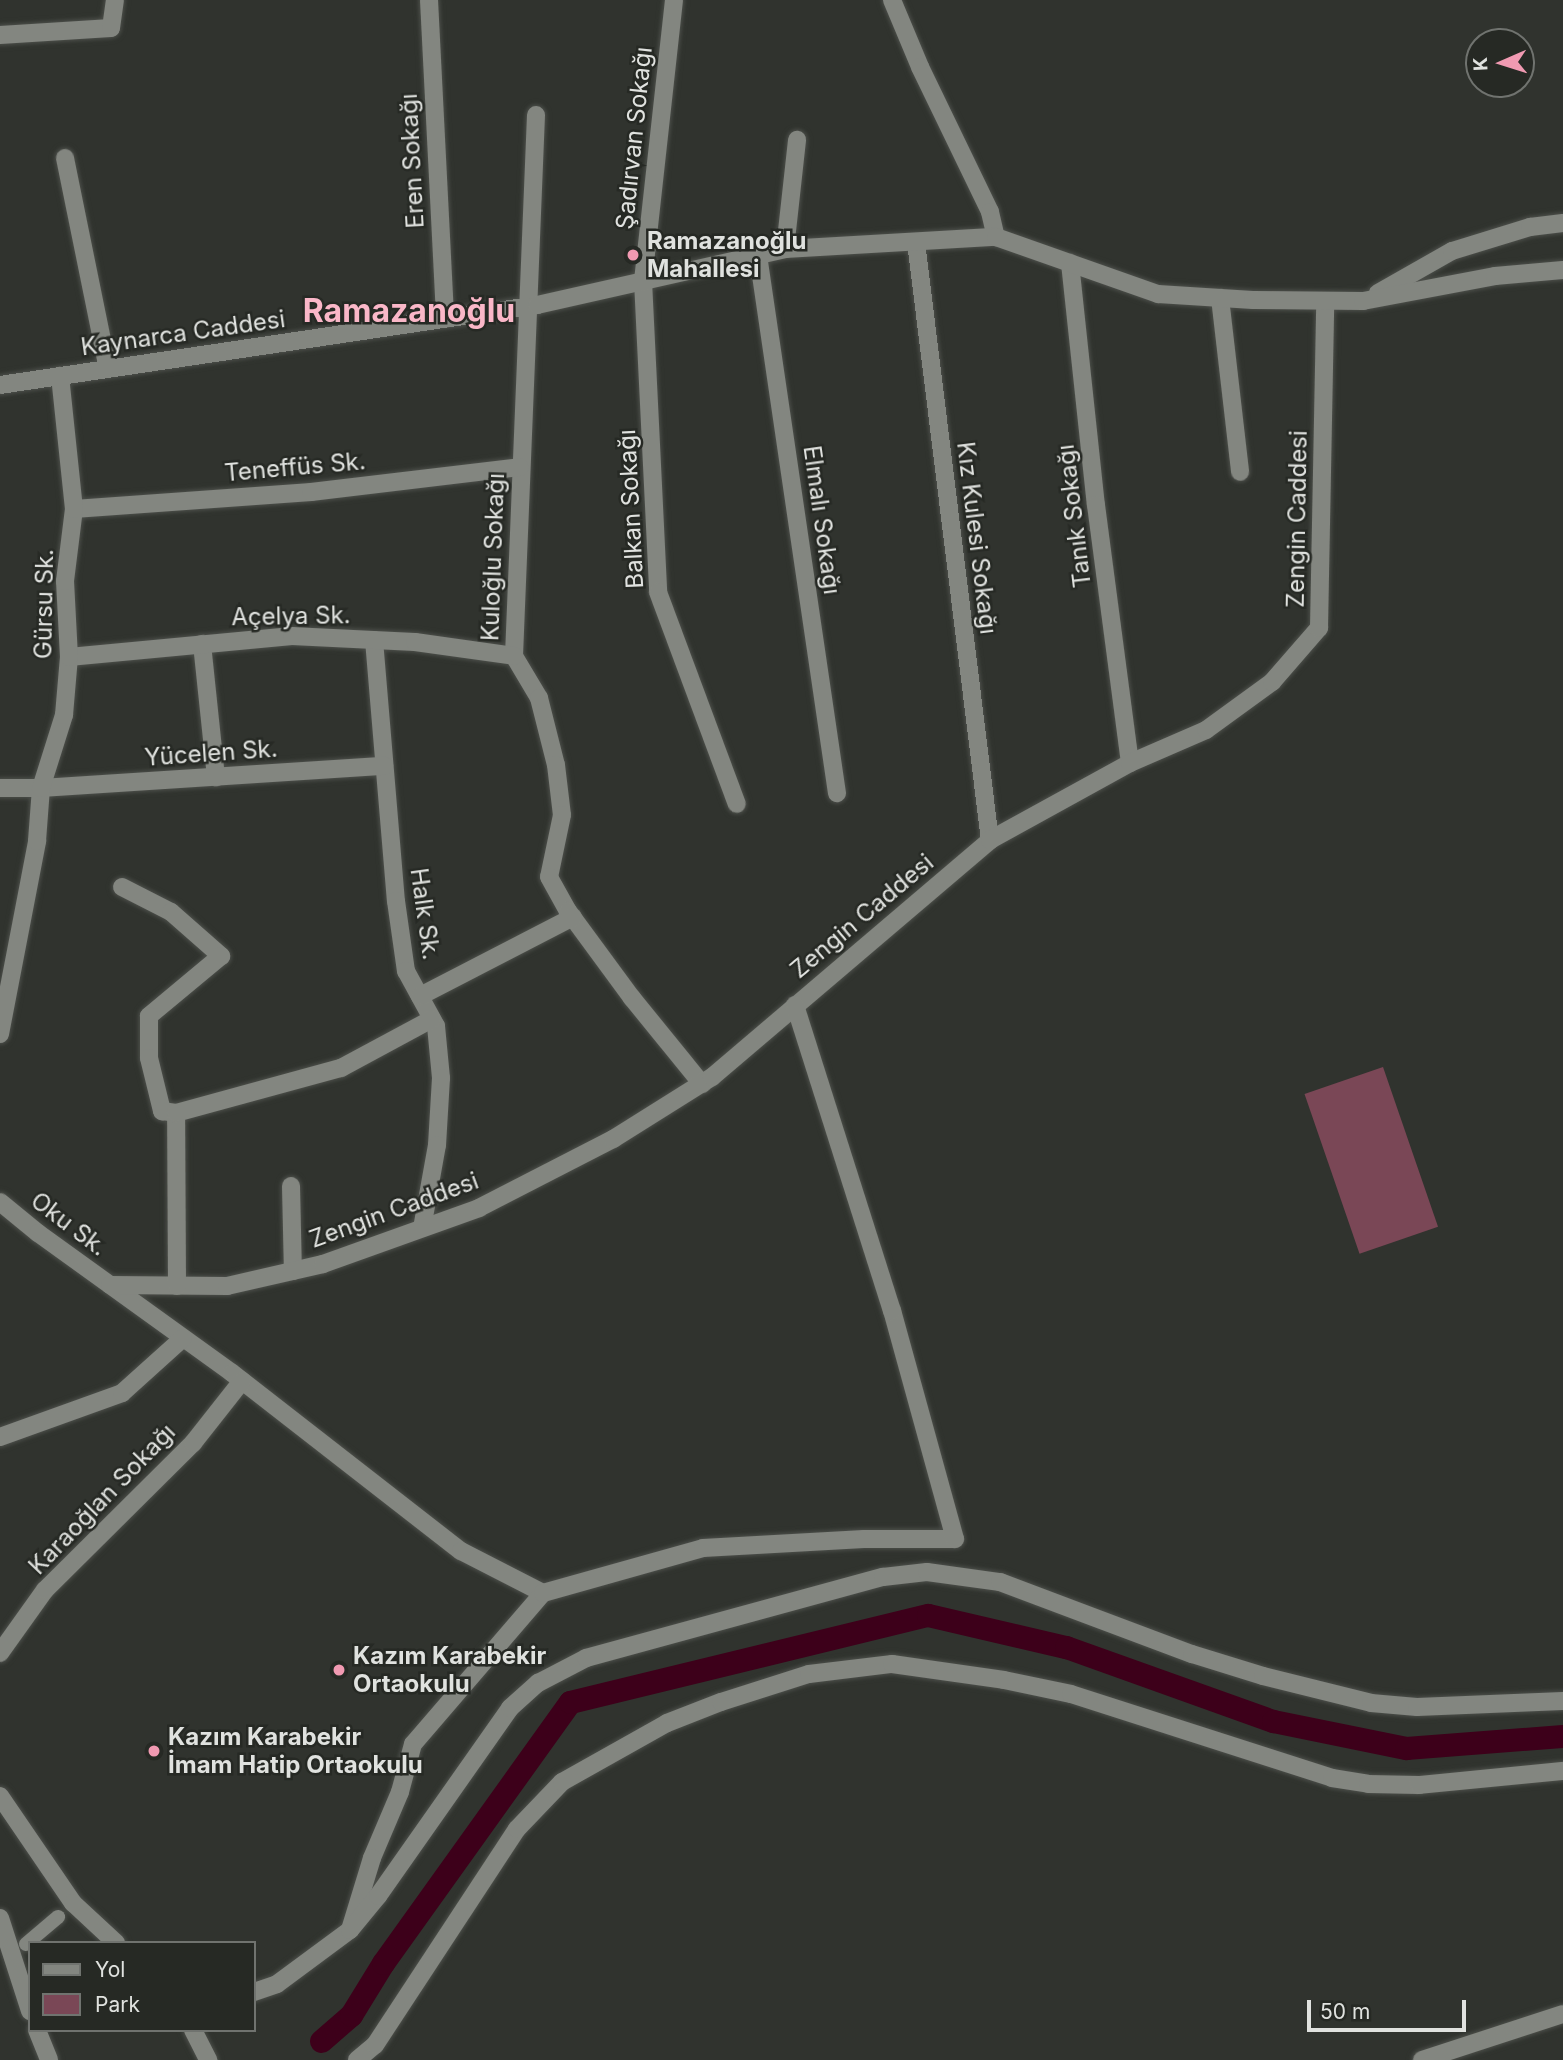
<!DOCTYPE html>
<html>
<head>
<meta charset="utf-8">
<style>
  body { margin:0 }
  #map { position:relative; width:1563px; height:2060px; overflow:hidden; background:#30332e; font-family:Inter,sans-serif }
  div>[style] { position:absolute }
  .green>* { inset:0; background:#7a4756; transform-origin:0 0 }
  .canal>* { height:23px; margin:-11.5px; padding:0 11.5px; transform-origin:11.5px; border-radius:11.5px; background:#3d001a }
  .roads { filter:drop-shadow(0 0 2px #4c4f4a) drop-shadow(0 0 2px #4c4f4a) }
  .pedestrian>* { height:14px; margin:-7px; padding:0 7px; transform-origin:7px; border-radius:7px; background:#838680 }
  .minor>* { height:18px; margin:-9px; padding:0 9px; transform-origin:9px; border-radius:9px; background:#838680 }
  .tertiary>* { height:18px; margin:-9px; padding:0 9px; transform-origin:9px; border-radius:9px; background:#838680 }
  .secondary>* { height:18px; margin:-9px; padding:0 9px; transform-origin:9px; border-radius:9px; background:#838680 }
  .dots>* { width:19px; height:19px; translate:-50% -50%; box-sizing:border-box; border:4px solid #262924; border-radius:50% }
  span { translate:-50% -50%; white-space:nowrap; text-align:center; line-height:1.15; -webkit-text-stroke:5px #262924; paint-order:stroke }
  .street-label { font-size:24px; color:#e0e2df }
  .poi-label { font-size:24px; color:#e0e2df; font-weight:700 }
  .left { translate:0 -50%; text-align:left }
  .district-label { font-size:32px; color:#fab7c8; font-weight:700 }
  .legend { position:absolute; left:28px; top:1941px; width:228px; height:91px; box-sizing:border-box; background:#262924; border:2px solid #70736f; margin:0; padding:9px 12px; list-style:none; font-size:21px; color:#e0e2df }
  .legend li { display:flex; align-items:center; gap:14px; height:35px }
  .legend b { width:35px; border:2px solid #70736f }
  .north { position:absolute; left:1465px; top:28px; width:70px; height:70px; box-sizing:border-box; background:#262924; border:2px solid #70736f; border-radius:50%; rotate:267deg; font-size:19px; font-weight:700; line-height:28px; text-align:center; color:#e0e2df }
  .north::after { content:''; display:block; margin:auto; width:24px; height:32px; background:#f19ab2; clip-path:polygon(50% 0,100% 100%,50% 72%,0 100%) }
  .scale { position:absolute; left:1307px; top:2000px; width:159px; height:32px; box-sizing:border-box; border:4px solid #e0e2df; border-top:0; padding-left:9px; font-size:21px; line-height:24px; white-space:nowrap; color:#e0e2df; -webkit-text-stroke:5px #262924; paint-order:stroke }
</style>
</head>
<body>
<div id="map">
  <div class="green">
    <i style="left:1383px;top:1067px;width:169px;height:83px;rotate:71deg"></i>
  </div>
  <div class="canal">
    <i style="left:321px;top:2041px;width:40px;rotate:-41deg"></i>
    <i style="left:351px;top:2015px;width:61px;rotate:-58.4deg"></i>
    <i style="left:383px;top:1963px;width:321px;rotate:-54.4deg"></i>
    <i style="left:570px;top:1702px;width:368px;rotate:-13.7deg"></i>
    <i style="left:928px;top:1615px;width:142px;rotate:13.1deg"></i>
    <i style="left:1066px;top:1647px;width:220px;rotate:19.7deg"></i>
    <i style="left:1273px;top:1721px;width:136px;rotate:11.5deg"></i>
    <i style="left:1406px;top:1748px;width:157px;rotate:-4.4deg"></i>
  </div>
  <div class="roads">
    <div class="pedestrian">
      <i style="left:26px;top:1944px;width:42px;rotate:-40.2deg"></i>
    </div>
    <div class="minor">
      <i style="left:429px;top:0;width:319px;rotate:87.1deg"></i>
      <i style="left:674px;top:0;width:283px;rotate:96.3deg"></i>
      <i style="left:643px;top:281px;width:311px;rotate:87.2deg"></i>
      <i style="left:658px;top:592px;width:226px;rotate:69.6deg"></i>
      <i style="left:892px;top:0;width:73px;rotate:67.3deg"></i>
      <i style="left:920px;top:67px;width:161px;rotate:64.2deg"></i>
      <i style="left:990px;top:212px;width:26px;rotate:77deg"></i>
      <i style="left:0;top:35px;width:111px;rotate:-3.6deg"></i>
      <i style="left:111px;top:28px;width:28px;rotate:-82deg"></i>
      <i style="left:536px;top:115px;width:541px;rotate:92.33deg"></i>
      <i style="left:514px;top:656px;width:49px;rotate:59.2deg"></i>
      <i style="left:539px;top:698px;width:69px;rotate:75.8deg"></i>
      <i style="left:556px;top:765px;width:50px;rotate:83.2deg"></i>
      <i style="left:562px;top:815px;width:63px;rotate:101.8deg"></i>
      <i style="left:549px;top:877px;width:39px;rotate:61deg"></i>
      <i style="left:568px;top:911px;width:108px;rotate:53.7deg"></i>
      <i style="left:632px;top:998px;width:111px;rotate:50.9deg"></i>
      <i style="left:65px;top:158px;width:215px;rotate:78.5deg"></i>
      <i style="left:916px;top:242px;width:603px;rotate:82.95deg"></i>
      <i style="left:785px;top:249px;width:110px;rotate:-83.7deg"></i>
      <i style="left:758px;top:255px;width:544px;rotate:81.65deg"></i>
      <i style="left:1070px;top:263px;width:243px;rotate:83.9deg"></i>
      <i style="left:1096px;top:505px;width:260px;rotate:82.5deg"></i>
      <i style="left:1220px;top:298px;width:175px;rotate:83.4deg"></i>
      <i style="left:74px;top:509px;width:238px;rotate:-4.1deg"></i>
      <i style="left:311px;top:492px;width:210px;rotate:-6.8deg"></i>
      <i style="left:374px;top:640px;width:262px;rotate:85.2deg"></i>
      <i style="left:396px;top:901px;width:71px;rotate:81.9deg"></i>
      <i style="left:406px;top:971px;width:63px;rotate:61.4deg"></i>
      <i style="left:436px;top:1026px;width:52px;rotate:84.5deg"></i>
      <i style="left:441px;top:1078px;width:67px;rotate:93.4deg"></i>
      <i style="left:437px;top:1145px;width:84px;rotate:100.2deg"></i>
      <i style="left:202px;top:644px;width:134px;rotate:84deg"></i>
      <i style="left:69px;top:657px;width:224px;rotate:-5.4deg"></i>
      <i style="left:292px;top:636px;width:123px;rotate:2.8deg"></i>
      <i style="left:415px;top:642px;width:100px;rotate:8deg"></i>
      <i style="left:0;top:788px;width:41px"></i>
      <i style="left:41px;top:788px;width:344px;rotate:-3.7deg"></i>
      <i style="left:122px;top:887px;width:55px;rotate:27deg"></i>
      <i style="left:171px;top:912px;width:67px;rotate:41.3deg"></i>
      <i style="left:221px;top:956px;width:94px;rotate:140.2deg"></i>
      <i style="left:149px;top:1016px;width:42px;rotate:90deg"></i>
      <i style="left:149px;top:1058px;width:55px;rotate:76.2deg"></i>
      <i style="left:162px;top:1111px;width:14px;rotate:8deg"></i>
      <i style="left:420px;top:996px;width:172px;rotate:-27.3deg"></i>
      <i style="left:0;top:1034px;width:197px;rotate:-79.1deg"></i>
      <i style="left:37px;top:841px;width:53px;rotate:-85.7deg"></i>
      <i style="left:41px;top:788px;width:77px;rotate:-72.5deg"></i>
      <i style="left:64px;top:715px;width:58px;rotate:-85.1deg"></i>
      <i style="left:69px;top:657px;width:76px;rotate:-93deg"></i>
      <i style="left:65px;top:581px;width:73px;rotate:-82.9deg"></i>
      <i style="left:74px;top:509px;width:134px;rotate:-96deg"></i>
      <i style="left:291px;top:1186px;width:85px;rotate:88.7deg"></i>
      <i style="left:0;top:1202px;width:49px;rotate:39.2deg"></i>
      <i style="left:38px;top:1233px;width:239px;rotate:35.8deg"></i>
      <i style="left:232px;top:1373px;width:290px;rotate:37.9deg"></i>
      <i style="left:461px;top:1551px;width:92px;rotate:27.1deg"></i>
      <i style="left:543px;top:1593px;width:199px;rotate:130.7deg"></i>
      <i style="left:413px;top:1744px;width:50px;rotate:105.2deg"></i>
      <i style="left:400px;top:1792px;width:72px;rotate:113deg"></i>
      <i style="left:372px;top:1858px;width:75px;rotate:107deg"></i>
      <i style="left:110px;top:1285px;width:117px;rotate:0.5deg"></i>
      <i style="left:227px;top:1286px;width:98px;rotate:-12.9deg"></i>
      <i style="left:323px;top:1264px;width:166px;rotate:-19.7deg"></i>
      <i style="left:479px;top:1208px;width:151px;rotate:-27.2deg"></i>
      <i style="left:613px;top:1139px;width:117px;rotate:-32.1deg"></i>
      <i style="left:712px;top:1077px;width:365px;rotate:-40.4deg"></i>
      <i style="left:990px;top:840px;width:160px;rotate:-28.8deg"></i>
      <i style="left:1130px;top:763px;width:83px;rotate:-23.5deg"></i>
      <i style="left:1206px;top:730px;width:82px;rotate:-36deg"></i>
      <i style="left:1272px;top:682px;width:72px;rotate:-49deg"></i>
      <i style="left:1319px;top:628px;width:326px;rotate:-88.9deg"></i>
      <i style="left:177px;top:1286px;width:173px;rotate:-90.3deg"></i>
      <i style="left:176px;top:1113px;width:171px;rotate:-15.3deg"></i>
      <i style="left:341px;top:1068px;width:103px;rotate:-28.3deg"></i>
      <i style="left:0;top:1437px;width:130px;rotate:-19.8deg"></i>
      <i style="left:122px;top:1393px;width:82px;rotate:-42deg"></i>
      <i style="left:543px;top:1593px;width:166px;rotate:-15.7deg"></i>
      <i style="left:703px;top:1548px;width:161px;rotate:-3.2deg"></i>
      <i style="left:864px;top:1539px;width:91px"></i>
      <i style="left:955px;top:1539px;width:237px;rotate:-105.4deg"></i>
      <i style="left:892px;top:1311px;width:321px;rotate:-107.6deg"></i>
      <i style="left:0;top:1653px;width:77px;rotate:-54.5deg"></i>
      <i style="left:45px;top:1590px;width:209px;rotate:-44.8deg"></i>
      <i style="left:193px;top:1443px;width:79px;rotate:-51.7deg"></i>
      <i style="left:1422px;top:2060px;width:148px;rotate:-18.1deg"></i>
    </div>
    <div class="tertiary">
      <i style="left:0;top:1796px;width:130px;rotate:55.7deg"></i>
      <i style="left:73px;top:1903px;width:59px;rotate:42.9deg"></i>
      <i style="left:0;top:1918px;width:98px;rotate:72.1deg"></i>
      <i style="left:254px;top:1992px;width:24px;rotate:-19deg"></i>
      <i style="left:277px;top:1984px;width:91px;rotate:-36.5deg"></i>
      <i style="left:350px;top:1930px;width:44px;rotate:-50.5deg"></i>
      <i style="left:378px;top:1896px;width:230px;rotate:-54.9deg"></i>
      <i style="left:510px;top:1708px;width:38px;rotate:-42deg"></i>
      <i style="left:538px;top:1683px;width:54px;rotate:-27.5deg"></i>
      <i style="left:586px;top:1658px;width:308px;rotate:-15.3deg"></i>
      <i style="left:883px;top:1577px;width:44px;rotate:-6.5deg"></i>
      <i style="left:927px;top:1572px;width:74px;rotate:7.8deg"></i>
      <i style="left:1000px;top:1582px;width:205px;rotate:20.6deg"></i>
      <i style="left:1192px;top:1654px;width:74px;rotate:17.2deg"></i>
      <i style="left:1263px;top:1676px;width:111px;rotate:14deg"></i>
      <i style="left:1371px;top:1703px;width:46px;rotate:5deg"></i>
      <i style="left:1417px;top:1707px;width:146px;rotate:-2.4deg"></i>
      <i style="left:37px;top:2030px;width:32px;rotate:68deg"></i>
      <i style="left:193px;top:2030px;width:34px;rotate:63deg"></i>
      <i style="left:357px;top:2060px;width:23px;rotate:-40deg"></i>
      <i style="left:375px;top:2045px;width:258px;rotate:-56.7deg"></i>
      <i style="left:517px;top:1829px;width:65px;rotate:-46.2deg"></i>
      <i style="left:562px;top:1782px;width:120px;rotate:-29.3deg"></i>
      <i style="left:667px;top:1723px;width:58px;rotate:-21.3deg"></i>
      <i style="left:721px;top:1702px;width:92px;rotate:-17.7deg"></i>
      <i style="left:809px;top:1674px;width:84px;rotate:-6.9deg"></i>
      <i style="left:892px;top:1664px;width:113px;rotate:8.1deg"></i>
      <i style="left:1004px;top:1680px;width:68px;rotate:11.8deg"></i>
      <i style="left:1071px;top:1694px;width:274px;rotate:17.8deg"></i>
      <i style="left:1332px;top:1778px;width:36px;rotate:9deg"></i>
      <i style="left:1368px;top:1784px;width:51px;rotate:1.1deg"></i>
      <i style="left:1419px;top:1785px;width:145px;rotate:-5.6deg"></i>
    </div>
    <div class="secondary">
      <i style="left:1378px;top:293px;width:85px;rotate:-29.6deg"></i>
      <i style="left:1452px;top:251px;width:82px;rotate:-17.1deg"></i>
      <i style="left:1530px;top:227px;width:33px;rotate:-7deg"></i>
      <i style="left:0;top:385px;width:543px;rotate:-8.47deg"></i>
      <i style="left:537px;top:305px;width:254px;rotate:-12.7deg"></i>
      <i style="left:785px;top:249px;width:211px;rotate:-3.3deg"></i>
      <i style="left:996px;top:237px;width:172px;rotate:19.4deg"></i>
      <i style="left:1158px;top:294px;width:95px;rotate:3.6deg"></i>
      <i style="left:1253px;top:300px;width:110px;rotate:0.5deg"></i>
      <i style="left:1363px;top:301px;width:134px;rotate:-10.7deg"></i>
      <i style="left:1495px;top:276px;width:68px;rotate:-5deg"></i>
    </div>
  </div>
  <div class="dots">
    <i style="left:633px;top:255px;background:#f19ab2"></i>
    <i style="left:339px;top:1670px;background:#f19ab2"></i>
    <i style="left:154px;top:1751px;background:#f19ab2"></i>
  </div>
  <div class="street-label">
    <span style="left:634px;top:138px;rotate:-84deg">Şadırvan Sokağı</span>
    <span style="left:412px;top:161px;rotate:-93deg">Eren Sokağı</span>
    <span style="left:183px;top:333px;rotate:-8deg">Kaynarca Caddesi</span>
    <span style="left:295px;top:467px;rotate:-5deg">Teneffüs Sk.</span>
    <span style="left:631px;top:509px;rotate:-93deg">Balkan Sokağı</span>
    <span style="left:1074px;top:516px;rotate:-97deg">Tanık Sokağı</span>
    <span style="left:1297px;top:519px;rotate:-89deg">Zengin Caddesi</span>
    <span style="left:822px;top:520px;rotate:82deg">Elmalı Sokağı</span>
    <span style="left:977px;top:538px;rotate:83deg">Kız Kulesi Sokağı</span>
    <span style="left:493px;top:557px;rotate:-88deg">Kuloğlu Sokağı</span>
    <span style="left:44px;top:604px;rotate:-89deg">Gürsu Sk.</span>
    <span style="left:291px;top:616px;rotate:-1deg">Açelya Sk.</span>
    <span style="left:211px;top:753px;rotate:-4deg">Yücelen Sk.</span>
    <span style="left:425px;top:914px;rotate:82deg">Halk Sk.</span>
    <span style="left:862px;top:916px;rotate:-40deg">Zengin Caddesi</span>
    <span style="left:394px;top:1210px;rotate:-20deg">Zengin Caddesi</span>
    <span style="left:69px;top:1224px;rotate:37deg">Oku Sk.</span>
    <span style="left:102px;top:1499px;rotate:-46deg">Karaoğlan Sokağı</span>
  </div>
  <div class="poi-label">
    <span class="left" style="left:647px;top:255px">Ramazanoğlu<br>Mahallesi</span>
    <span class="left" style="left:353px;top:1670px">Kazım Karabekir<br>Ortaokulu</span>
    <span class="left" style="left:168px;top:1751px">Kazım Karabekir<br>İmam Hatip Ortaokulu</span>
  </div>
  <div class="district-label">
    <span style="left:409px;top:311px">Ramazanoğlu</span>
  </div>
  <ul class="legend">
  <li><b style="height:9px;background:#838680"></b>Yol</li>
  <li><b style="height:19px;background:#7a4756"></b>Park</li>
  </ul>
  <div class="north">K</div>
  <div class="scale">50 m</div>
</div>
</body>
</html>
